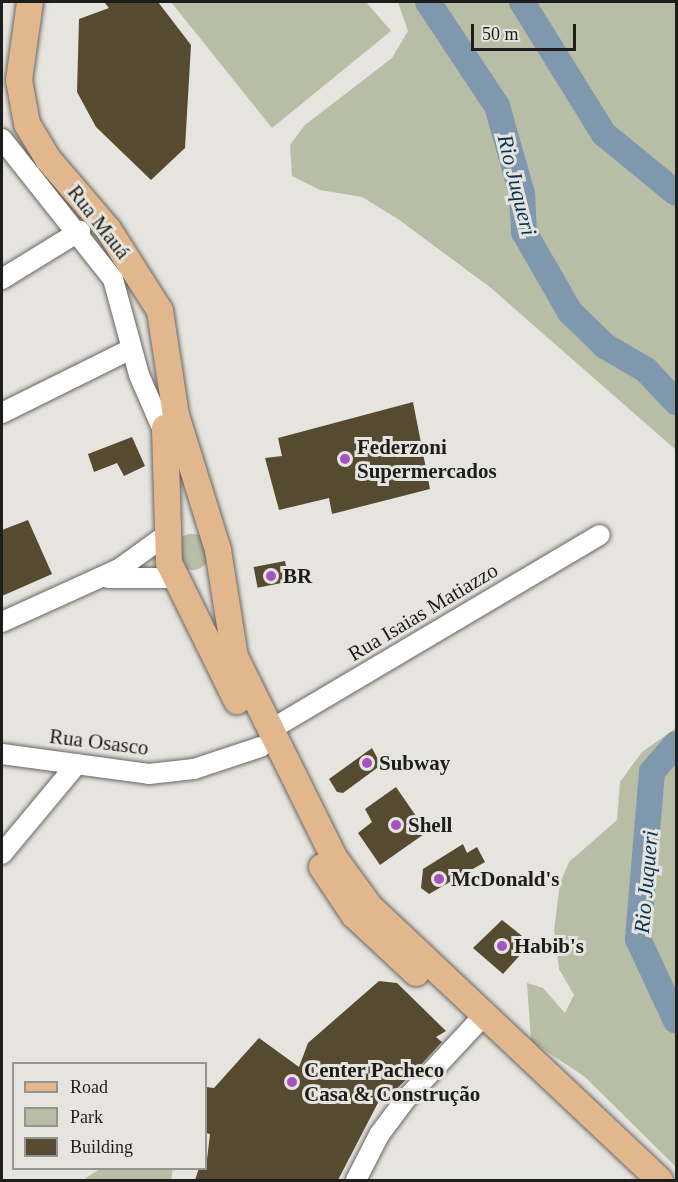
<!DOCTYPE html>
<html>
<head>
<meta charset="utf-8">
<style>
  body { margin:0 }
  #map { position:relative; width:678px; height:1182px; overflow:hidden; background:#e6e4de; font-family:Georgia,serif }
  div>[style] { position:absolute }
  .green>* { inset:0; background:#b8bea6 }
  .round { border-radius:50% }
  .river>* { height:26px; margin:-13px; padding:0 13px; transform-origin:13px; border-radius:13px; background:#7f98ad }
  .building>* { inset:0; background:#564b31; transform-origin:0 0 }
  .roads { filter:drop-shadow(0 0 2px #676661) drop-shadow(0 0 2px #676661) }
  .minor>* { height:20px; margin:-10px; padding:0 10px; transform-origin:10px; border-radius:10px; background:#fff }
  .major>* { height:26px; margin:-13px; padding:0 13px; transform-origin:13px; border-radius:13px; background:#e2b78e }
  .dots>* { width:16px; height:16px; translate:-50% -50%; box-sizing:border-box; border:3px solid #e6e4de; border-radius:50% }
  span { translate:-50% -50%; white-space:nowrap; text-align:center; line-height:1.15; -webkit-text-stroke:6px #e6e4de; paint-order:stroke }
  .street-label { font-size:21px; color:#1d1d1b }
  .poi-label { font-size:21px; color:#1d1d1b; font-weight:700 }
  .left { translate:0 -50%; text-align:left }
  .water-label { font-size:22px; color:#053453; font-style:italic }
  .frame { position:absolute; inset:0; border:3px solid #1d1d1b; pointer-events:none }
  .legend { position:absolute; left:12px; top:1062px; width:195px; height:108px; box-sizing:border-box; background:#e6e4de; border:2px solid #969490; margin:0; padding:8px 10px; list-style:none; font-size:18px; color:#1d1d1b }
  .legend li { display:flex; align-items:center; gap:12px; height:30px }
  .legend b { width:30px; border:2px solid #969490 }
  .scale { position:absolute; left:471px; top:24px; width:105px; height:27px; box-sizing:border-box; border:3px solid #1d1d1b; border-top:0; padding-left:8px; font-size:18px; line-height:21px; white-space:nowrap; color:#1d1d1b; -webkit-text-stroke:4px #e6e4de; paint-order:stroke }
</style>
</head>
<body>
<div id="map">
  <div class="green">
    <i style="clip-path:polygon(171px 2px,366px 2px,391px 31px,272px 128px)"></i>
    <i style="clip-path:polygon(398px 2px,676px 2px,676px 450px,491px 288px,398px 219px,362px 197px,320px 190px,292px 176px,290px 145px,305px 125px,392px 58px,408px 31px)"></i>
    <i class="round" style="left:174px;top:534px;width:36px;height:36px"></i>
    <i style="clip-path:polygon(676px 728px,676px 1167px,585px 1077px,531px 1041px,527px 983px,543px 988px,565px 1013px,574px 995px,559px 969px,554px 930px,560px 883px,569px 862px,617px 820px,620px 782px,642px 752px)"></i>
    <i style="clip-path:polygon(100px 1169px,100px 1168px,173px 1169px,171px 1180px,83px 1180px)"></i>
  </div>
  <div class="river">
    <i style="left:428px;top:2px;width:125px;rotate:56.4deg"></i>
    <i style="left:497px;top:106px;width:91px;rotate:74.1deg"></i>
    <i style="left:522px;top:194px;width:38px;rotate:87deg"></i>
    <i style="left:524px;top:232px;width:92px;rotate:60.1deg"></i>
    <i style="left:570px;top:312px;width:49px;rotate:44.2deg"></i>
    <i style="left:605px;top:346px;width:48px;rotate:30.3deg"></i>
    <i style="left:646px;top:370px;width:44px;rotate:46.8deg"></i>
    <i style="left:522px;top:2px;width:155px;rotate:58.2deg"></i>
    <i style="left:604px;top:134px;width:93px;rotate:39.3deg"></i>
    <i style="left:676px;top:744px;width:37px;rotate:131deg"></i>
    <i style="left:652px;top:772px;width:168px;rotate:94.8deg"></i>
    <i style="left:638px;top:939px;width:90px;rotate:65.1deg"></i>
  </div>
  <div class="building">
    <i style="clip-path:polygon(104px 2px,158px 2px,191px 45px,185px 148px,151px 180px,96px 127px,77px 92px,79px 19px,109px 8px)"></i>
    <i style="clip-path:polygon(413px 402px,430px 489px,332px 514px,329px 498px,279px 510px,265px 458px,282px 456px,278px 438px)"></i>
    <i style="clip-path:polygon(132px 437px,145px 466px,124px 476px,117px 463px,94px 472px,88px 454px)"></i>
    <i style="clip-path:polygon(28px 520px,52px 574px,2px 596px,2px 530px)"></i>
    <i style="left:285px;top:561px;width:21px;height:32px;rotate:79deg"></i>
    <i style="clip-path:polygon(372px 748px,381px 765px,343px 793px,337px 792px,329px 779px)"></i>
    <i style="clip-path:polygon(396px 787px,427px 832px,380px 865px,358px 833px,372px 822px,365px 809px)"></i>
    <i style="clip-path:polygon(463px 844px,467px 853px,477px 847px,485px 862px,429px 894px,421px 888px,423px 869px)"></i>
    <i style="clip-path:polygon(502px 920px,531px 943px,503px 974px,473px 948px)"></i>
    <i style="clip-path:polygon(379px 981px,397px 983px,446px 1031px,436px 1037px,442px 1042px,418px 1068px,385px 1100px,381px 1097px,338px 1180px,195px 1180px,199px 1168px,206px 1168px,210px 1134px,206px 1133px,206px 1087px,214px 1088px,259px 1038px,299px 1067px,308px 1043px)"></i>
  </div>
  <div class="roads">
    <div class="minor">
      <i style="left:2px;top:139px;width:179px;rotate:51.6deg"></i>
      <i style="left:113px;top:279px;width:99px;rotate:74.8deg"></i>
      <i style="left:139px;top:375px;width:68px;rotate:66.5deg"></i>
      <i style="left:2px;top:279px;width:92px;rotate:-31.6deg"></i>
      <i style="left:2px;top:413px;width:144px;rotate:-26.4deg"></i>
      <i style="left:108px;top:578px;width:69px"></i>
      <i style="left:2px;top:622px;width:128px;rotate:-24.4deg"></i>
      <i style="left:119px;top:569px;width:57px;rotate:-35.7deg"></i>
      <i style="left:270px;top:730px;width:383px;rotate:-30.6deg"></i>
      <i style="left:2px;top:754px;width:148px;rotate:7.7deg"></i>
      <i style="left:149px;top:774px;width:45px;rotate:-6.3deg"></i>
      <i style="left:194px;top:769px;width:70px;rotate:-18.4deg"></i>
      <i style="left:2px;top:854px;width:117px;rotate:-50.2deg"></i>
      <i style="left:356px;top:1180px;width:51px;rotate:-62.9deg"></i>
      <i style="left:379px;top:1135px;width:44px;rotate:-53.4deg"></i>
      <i style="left:405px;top:1100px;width:103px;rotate:-47deg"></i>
    </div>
    <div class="major">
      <i style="left:30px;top:2px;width:79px;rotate:98deg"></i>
      <i style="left:19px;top:80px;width:45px;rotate:79.7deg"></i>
      <i style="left:27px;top:124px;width:41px;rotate:59deg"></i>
      <i style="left:48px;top:159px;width:92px;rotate:49.4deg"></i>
      <i style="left:108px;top:229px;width:97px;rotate:57.6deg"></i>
      <i style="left:160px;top:311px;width:105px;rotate:81.3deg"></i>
      <i style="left:176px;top:415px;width:141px;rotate:72.7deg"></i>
      <i style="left:218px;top:550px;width:108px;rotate:81deg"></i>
      <i style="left:235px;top:657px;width:225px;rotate:63.7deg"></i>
      <i style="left:335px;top:859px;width:59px;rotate:53.9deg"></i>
      <i style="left:370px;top:907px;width:398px;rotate:43.3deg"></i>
      <i style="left:165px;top:428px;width:135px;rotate:88.3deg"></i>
      <i style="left:169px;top:563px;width:154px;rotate:63.8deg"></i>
      <i style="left:322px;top:867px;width:58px;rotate:56.3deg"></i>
      <i style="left:354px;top:915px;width:85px;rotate:43.1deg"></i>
    </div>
  </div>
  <div class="dots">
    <i style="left:345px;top:459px;background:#a653c2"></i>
    <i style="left:271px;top:576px;background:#a653c2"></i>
    <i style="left:367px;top:763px;background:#a653c2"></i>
    <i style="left:396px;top:825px;background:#a653c2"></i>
    <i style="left:439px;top:879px;background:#a653c2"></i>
    <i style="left:502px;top:946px;background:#a653c2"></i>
    <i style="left:292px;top:1082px;background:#a653c2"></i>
  </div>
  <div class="street-label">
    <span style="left:99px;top:222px;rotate:52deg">Rua Mauá</span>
    <span style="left:423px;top:612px;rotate:-31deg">Rua Isaias Matiazzo</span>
    <span style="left:99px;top:742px;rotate:7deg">Rua Osasco</span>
  </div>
  <div class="poi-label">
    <span class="left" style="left:357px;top:459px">Federzoni<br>Supermercados</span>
    <span class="left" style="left:283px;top:576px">BR</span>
    <span class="left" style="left:379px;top:763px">Subway</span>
    <span class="left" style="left:408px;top:825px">Shell</span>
    <span class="left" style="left:451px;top:879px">McDonald's</span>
    <span class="left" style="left:514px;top:946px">Habib's</span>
    <span class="left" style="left:304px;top:1082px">Center Pacheco<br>Casa &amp; Construção</span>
  </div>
  <div class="water-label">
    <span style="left:517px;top:185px;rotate:76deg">Rio Juqueri</span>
    <span style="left:646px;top:882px;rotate:-85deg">Rio Juqueri</span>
  </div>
  <div class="frame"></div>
  <ul class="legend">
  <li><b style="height:8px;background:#e2b78e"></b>Road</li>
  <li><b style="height:16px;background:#b8bea6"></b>Park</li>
  <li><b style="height:16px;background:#564b31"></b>Building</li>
  </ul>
  <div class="scale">50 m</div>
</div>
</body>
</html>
